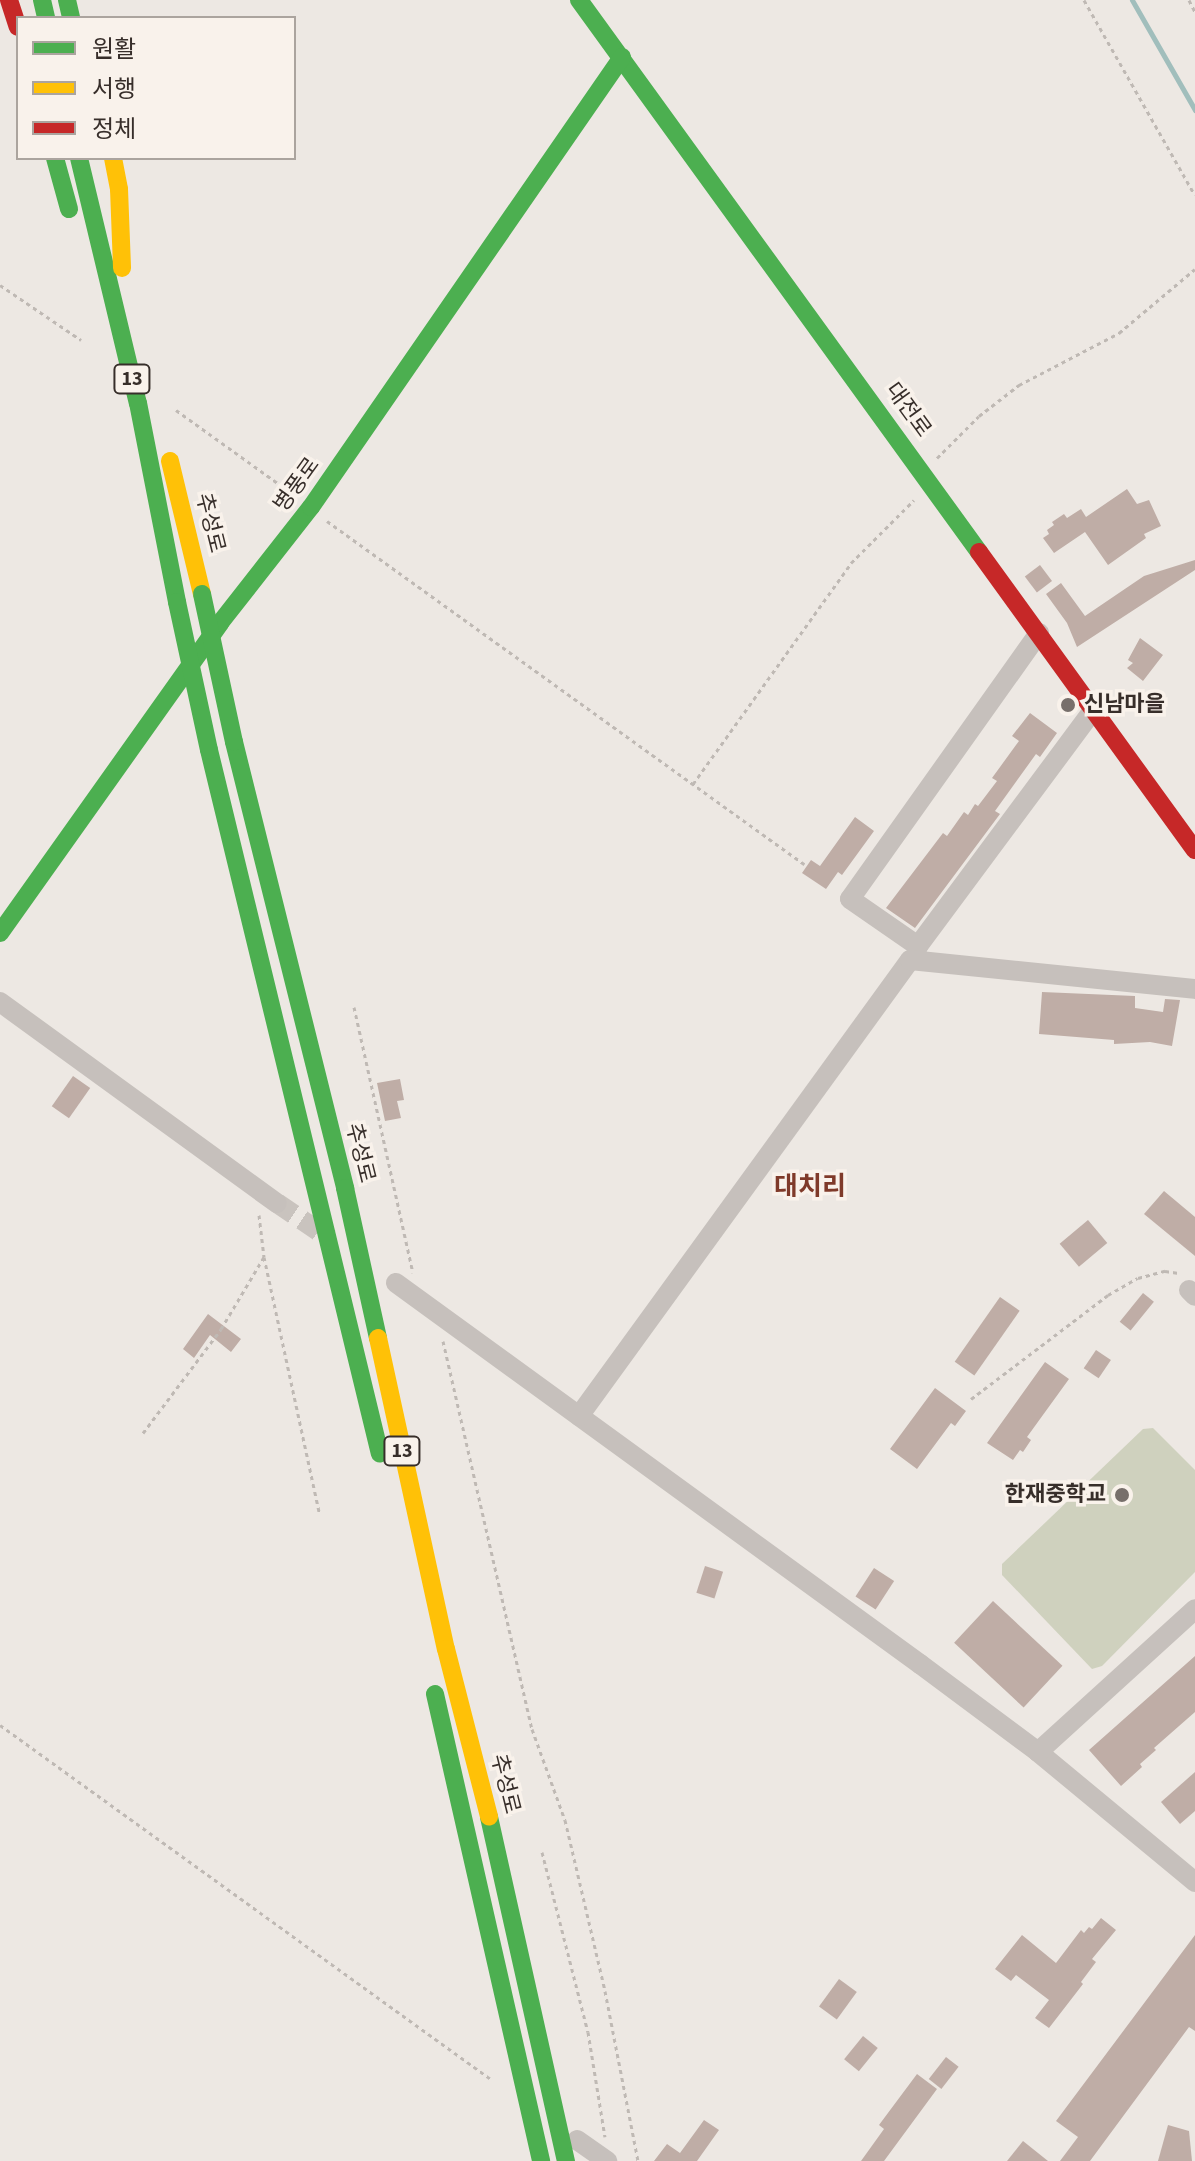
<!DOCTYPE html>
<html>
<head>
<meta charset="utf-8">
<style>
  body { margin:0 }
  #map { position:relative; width:1195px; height:2161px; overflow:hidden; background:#ede8e3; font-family:"Source Sans 3","Noto Sans KR",sans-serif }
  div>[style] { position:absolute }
  .green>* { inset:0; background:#cfd1be }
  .stream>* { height:5px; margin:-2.5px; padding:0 2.5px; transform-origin:2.5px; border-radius:2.5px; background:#a1bebc }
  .building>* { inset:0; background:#bfada6; transform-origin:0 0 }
  .street-tunnel>* { height:20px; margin-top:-10px; transform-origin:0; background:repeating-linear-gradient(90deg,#c9c3be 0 20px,transparent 0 30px) }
  .path>* { height:3px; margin-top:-1.5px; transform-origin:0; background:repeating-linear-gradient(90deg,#bfb9b4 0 4px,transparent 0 8px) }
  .street>* { height:20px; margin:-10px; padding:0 10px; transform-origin:10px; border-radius:10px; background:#c6c0bc }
  .fast>* { height:18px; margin:-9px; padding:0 9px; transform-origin:9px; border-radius:9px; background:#4caf50 }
  .slow>* { height:18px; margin:-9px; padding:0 9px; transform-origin:9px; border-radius:9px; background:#ffc107 }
  .jam>* { height:18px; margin:-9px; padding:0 9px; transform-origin:9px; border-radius:9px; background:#c62828 }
  .fast-bridge>* { height:18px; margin:-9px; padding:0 9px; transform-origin:9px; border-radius:9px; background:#4caf50 }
  .dots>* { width:22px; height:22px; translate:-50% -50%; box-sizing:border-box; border:4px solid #f9f2eb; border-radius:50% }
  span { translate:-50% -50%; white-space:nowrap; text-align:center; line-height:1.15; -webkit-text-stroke:7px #f9f2eb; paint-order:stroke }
  .shield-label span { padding:2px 6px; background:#f9f2eb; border:2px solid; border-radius:6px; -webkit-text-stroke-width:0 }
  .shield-label { font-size:20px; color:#372e2a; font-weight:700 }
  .street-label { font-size:22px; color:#372e2a }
  .poi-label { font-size:22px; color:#372e2a; font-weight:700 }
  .left { translate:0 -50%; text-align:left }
  .right { translate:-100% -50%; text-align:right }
  .quarter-label { font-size:26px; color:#7f3a2a; font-weight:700 }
  .legend { position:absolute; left:16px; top:16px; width:280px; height:144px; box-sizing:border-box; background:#f9f2eb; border:2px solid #aba49e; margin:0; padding:10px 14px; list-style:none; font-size:24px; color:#372e2a }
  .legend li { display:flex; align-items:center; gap:16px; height:40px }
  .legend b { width:40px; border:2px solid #aba49e }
</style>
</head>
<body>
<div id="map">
  <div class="green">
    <i style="clip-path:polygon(1153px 1428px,1195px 1470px,1195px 1572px,1102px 1666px,1092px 1669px,1002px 1575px,1002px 1564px,1143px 1429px)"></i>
  </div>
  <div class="stream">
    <i style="left:1132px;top:0;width:127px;rotate:60.2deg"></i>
  </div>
  <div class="building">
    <i style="clip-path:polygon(1127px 489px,1137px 504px,1149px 500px,1161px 526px,1144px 534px,1146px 538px,1108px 565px,1085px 532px,1054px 553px,1043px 538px,1049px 534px,1047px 530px,1054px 525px,1052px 522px,1064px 514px,1067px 518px,1081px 509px,1086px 517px)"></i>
    <i style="clip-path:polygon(1195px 560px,1195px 570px,1077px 647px,1067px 623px,1046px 594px,1061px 583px,1085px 616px,1144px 576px)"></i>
    <i style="left:1040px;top:565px;width:20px;height:19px;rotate:53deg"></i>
    <i style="clip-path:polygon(1140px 638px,1163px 655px,1143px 681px,1127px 668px,1133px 663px,1128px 660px)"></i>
    <i style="clip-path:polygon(1030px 713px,1057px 733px,1040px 757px,1036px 754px,995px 811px,1000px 814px,915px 928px,886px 908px,943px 833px,947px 836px,964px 812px,968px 815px,975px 804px,978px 806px,997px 781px,992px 778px,1019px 741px,1012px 736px)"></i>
    <i style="clip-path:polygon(855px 817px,874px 831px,842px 875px,838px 872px,826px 889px,802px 873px,811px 860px,820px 866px)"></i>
    <i style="clip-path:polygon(1042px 992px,1135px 996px,1135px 1008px,1163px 1012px,1165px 999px,1180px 1000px,1172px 1046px,1150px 1042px,1114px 1044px,1114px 1040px,1039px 1034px)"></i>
    <i style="left:73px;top:1076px;width:21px;height:37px;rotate:35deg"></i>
    <i style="clip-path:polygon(400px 1079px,404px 1100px,397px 1101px,401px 1118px,385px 1121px,377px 1083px)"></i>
    <i style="clip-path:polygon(1164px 1191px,1195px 1217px,1195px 1256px,1144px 1214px)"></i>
    <i style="left:1088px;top:1220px;width:30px;height:37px;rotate:50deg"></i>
    <i style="left:1143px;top:1293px;width:14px;height:37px;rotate:39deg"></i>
    <i style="left:1000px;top:1297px;width:24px;height:79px;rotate:35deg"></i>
    <i style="clip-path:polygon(208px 1314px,241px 1339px,231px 1352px,210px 1335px,194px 1358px,183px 1349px)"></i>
    <i style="left:1096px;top:1350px;width:18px;height:22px;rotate:34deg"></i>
    <i style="clip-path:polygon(1045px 1362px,1069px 1379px,1027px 1437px,1031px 1440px,1023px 1452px,1020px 1450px,1013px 1460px,987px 1443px)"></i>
    <i style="clip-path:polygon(935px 1388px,966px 1411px,955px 1426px,951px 1423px,917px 1469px,890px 1449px)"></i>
    <i style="left:705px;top:1566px;width:19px;height:28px;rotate:18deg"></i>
    <i style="left:874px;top:1568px;width:24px;height:34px;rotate:33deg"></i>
    <i style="left:993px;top:1601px;width:95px;height:57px;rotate:43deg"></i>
    <i style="clip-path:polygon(1195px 1656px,1195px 1712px,1154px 1748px,1156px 1750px,1140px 1764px,1142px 1767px,1121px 1786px,1089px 1750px)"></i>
    <i style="clip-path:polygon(1195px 1772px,1195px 1811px,1180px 1824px,1161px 1802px)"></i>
    <i style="clip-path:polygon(1101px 1918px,1116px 1930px,1092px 1959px,1096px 1962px,1081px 1982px,1083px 1984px,1049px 2028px,1035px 2018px,1049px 2000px,1016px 1975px,1011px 1981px,995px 1969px,1022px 1935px,1056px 1963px,1081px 1930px,1084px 1933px,1089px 1927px,1092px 1929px)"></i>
    <i style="clip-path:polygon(1195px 1935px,1195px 2031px,1189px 2027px,1090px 2161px,1060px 2161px,1078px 2137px,1056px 2121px)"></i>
    <i style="left:839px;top:1979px;width:22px;height:34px;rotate:36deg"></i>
    <i style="left:863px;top:2036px;width:19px;height:30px;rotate:39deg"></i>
    <i style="left:946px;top:2057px;width:16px;height:28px;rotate:38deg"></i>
    <i style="clip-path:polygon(917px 2074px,937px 2089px,884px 2161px,861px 2161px,884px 2129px,879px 2125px)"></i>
    <i style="clip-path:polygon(704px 2120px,719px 2130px,697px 2161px,654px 2161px,667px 2144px,680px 2153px)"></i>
    <i style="clip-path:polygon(1168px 2125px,1189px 2131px,1192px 2161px,1158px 2161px)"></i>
    <i style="clip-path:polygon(1023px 2141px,1048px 2161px,1007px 2161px)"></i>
  </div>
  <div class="street-tunnel">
    <i style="left:277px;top:1203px;width:64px;rotate:34.2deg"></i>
  </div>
  <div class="path">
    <i style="left:1084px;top:0;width:224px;rotate:60.4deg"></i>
    <i style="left:1189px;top:0;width:13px;rotate:63deg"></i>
    <i style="left:0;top:285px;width:98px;rotate:34.2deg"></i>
    <i style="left:176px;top:410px;width:144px;rotate:35.7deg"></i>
    <i style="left:937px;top:458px;width:59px;rotate:-45deg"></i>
    <i style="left:979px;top:416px;width:51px;rotate:-37.8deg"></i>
    <i style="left:1019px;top:385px;width:113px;rotate:-27.5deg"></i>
    <i style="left:1119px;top:333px;width:99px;rotate:-40.1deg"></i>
    <i style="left:327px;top:521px;width:588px;rotate:35.72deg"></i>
    <i style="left:693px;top:784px;width:272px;rotate:-54.4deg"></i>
    <i style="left:851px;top:563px;width:89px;rotate:-45deg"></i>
    <i style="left:354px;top:1007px;width:272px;rotate:77.5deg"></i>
    <i style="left:259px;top:1215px;width:42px;rotate:83.2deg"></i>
    <i style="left:264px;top:1257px;width:261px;rotate:77.8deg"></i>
    <i style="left:443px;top:1341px;width:398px;rotate:77.1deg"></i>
    <i style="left:532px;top:1729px;width:97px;rotate:70.1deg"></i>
    <i style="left:565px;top:1820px;width:176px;rotate:76.8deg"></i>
    <i style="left:605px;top:1991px;width:173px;rotate:79deg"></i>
    <i style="left:971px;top:1399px;width:172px;rotate:-37.2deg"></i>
    <i style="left:1108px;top:1295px;width:34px;rotate:-30deg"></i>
    <i style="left:1138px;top:1278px;width:28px;rotate:-15deg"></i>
    <i style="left:1165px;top:1271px;width:14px;rotate:8deg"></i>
    <i style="left:143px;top:1433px;width:130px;rotate:-53.1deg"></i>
    <i style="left:221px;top:1329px;width:84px;rotate:-59.2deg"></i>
    <i style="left:0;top:1725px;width:607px;rotate:35.81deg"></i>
    <i style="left:542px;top:1852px;width:186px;rotate:75.7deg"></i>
    <i style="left:588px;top:2032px;width:106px;rotate:80.8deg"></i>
  </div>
  <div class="street">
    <i style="left:1039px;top:633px;width:326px;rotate:125.4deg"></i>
    <i style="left:850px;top:899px;width:83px;rotate:34.7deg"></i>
    <i style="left:918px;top:946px;width:297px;rotate:-53.4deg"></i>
    <i style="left:0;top:1002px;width:342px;rotate:36deg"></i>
    <i style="left:396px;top:1283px;width:648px;rotate:36.02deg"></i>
    <i style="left:920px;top:1664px;width:147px;rotate:36.7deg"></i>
    <i style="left:1038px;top:1752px;width:204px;rotate:39.6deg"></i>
    <i style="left:1189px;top:1290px;width:8px;rotate:45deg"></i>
    <i style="left:579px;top:1416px;width:563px;rotate:-54.02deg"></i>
    <i style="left:910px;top:960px;width:286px;rotate:5.8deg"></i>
    <i style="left:1038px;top:1752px;width:212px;rotate:-42.3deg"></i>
    <i style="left:577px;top:2140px;width:37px;rotate:35deg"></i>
  </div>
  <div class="fast">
    <i style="left:42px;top:0;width:18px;rotate:77deg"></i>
    <i style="left:67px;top:0;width:18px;rotate:77deg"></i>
    <i style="left:579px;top:0;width:682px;rotate:54.07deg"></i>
    <i style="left:55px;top:158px;width:53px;rotate:74.6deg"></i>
    <i style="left:79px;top:158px;width:252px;rotate:76.5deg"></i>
    <i style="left:138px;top:403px;width:203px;rotate:78.9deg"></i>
    <i style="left:234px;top:742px;width:460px;rotate:76deg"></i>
    <i style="left:345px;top:1188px;width:154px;rotate:77.6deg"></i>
    <i style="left:209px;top:750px;width:724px;rotate:76.35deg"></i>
    <i style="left:0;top:933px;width:380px;rotate:-54.6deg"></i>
    <i style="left:220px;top:623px;width:147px;rotate:-51.9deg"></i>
    <i style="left:311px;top:507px;width:547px;rotate:-55.35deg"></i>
    <i style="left:435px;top:1694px;width:479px;rotate:77.2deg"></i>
    <i style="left:489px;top:1817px;width:353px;rotate:77.4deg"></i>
  </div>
  <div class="slow">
    <i style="left:113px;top:158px;width:32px;rotate:79deg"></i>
    <i style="left:119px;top:189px;width:79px;rotate:87.8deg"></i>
    <i style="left:170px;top:461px;width:137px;rotate:76.5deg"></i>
    <i style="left:378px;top:1338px;width:318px;rotate:77.7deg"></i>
    <i style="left:446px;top:1649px;width:173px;rotate:75.6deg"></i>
  </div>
  <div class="jam">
    <i style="left:9px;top:0;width:28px;rotate:72deg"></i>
    <i style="left:979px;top:552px;width:368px;rotate:54.1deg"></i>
  </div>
  <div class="fast-bridge">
    <i style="left:202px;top:594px;width:151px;rotate:77.8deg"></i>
    <i style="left:177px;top:602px;width:151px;rotate:77.8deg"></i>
  </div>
  <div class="dots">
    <i style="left:1068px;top:705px;background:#776f6b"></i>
    <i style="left:1122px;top:1495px;background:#776f6b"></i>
  </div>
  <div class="shield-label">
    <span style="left:132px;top:379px">13</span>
    <span style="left:402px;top:1451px">13</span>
  </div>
  <div class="street-label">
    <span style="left:908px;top:410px;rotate:54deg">대전로</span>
    <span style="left:297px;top:485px;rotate:-54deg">병풍로</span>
    <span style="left:210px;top:523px;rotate:76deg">추성로</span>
    <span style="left:360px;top:1153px;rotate:76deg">추성로</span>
    <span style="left:505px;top:1784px;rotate:76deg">추성로</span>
  </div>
  <div class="poi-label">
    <span class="left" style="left:1084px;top:705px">신남마을</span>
    <span class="right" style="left:1106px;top:1495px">한재중학교</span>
  </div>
  <div class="quarter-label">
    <span style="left:810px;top:1187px">대치리</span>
  </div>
  <ul class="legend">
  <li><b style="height:10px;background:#4caf50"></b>원활</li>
  <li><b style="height:10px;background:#ffc107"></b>서행</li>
  <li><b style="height:10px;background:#c62828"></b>정체</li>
  </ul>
</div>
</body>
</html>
